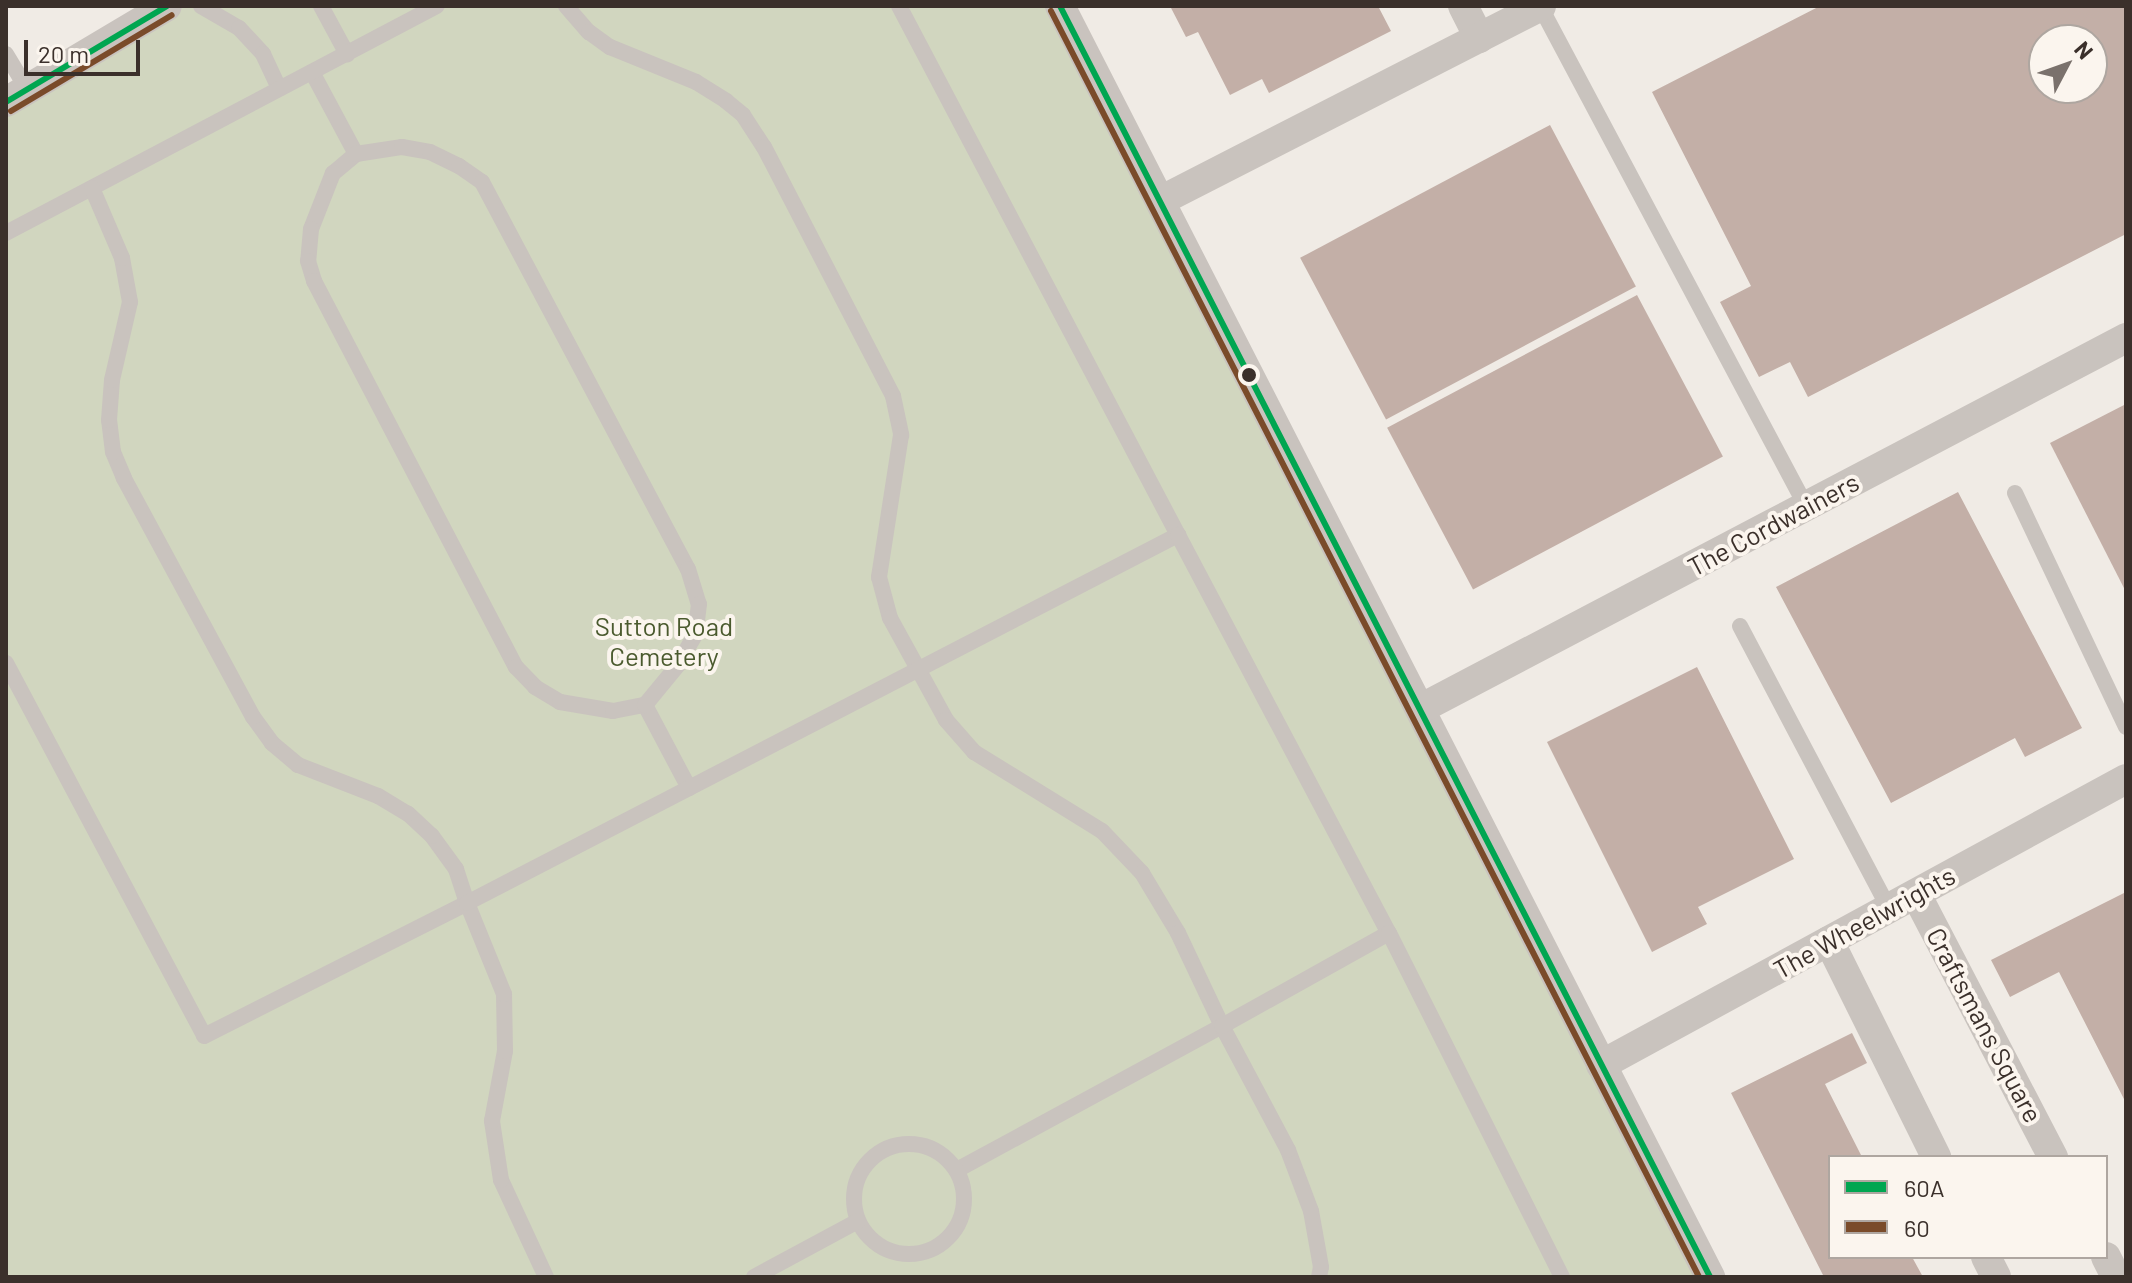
<!DOCTYPE html>
<html>
<head>
<meta charset="utf-8">
<style>
  body { margin:0 }
  #map { position:relative; width:2132px; height:1283px; overflow:hidden; background:#f0ebe5; font-family:Barlow,sans-serif }
  div>[style] { position:absolute }
  .green>* { inset:0; background:#d1d6bf }
  .building>* { inset:0; background:#c3afa7; transform-origin:0 0 }
  .lane>* { height:16px; margin:-8px; padding:0 8px; transform-origin:8px; border-radius:8px; background:#c9c3be }
  .lane>.ring { margin:-8px; padding:0; box-sizing:content-box; background:none; border:16px solid #c9c3be; border-radius:50% }
  .street>* { height:30px; margin:-15px; padding:0 15px; transform-origin:15px; border-radius:15px; background:#c9c3be }
  .bus-1>* { height:6px; margin:-3px; padding:0 3px; transform-origin:3px; border-radius:3px; background:#00a651 }
  .bus-2>* { height:6px; margin:-3px; padding:0 3px; transform-origin:3px; border-radius:3px; background:#7a4b2a }
  .dots>* { width:22px; height:22px; translate:-50% -50%; box-sizing:border-box; border:4px solid #fbf5ee; border-radius:50% }
  span { translate:-50% -50%; white-space:nowrap; text-align:center; line-height:1.15; -webkit-text-stroke:8px #fbf5ee; paint-order:stroke }
  .street-label { font-size:26px; color:#3b302b }
  .park-label { font-size:26px; color:#4a5a2e }
  .frame { position:absolute; inset:0; border:8px solid #3b302b; pointer-events:none }
  .legend { position:absolute; left:1828px; top:1155px; width:280px; height:104px; box-sizing:border-box; background:#fbf5ee; border:2px solid #aea6a0; margin:0; padding:10px 14px; list-style:none; font-size:24px; color:#3b302b }
  .legend li { display:flex; align-items:center; gap:16px; height:40px }
  .legend b { width:40px; border:2px solid #aea6a0 }
  .north { position:absolute; left:2028px; top:24px; width:80px; height:80px; box-sizing:border-box; background:#fbf5ee; border:2px solid #aea6a0; border-radius:50%; rotate:49deg; font-size:22px; font-weight:700; line-height:32px; text-align:center; color:#3b302b }
  .north::after { content:''; display:block; margin:auto; width:28px; height:36px; background:#7a716c; clip-path:polygon(50% 0,100% 100%,50% 72%,0 100%) }
  .scale { position:absolute; left:24px; top:40px; width:116px; height:36px; box-sizing:border-box; border:4px solid #3b302b; border-top:0; padding-left:10px; font-size:24px; line-height:28px; white-space:nowrap; color:#3b302b; -webkit-text-stroke:6px #fbf5ee; paint-order:stroke }
</style>
</head>
<body>
<div id="map">
  <div class="green">
    <i style="clip-path:polygon(167px 6px,1060px 6px,1710px 1277px,6px 1277px,6px 102px)"></i>
  </div>
  <div class="building">
    <i style="clip-path:polygon(1170px 6px,1378px 6px,1391px 31px,1269px 93px,1262px 79px,1230px 95px,1198px 32px,1186px 37px)"></i>
    <i style="clip-path:polygon(evenodd,1820px 6px,2126px 6px,2126px 234px,1808px 397px,1790px 362px,1759px 377px,1720px 302px,1751px 286px,1652px 92px,1820px 6px,2044px 40px,2092px 40px,2092px 88px,2044px 88px,2044px 40px)"></i>
    <i style="left:1550px;top:125px;width:183px;height:283px;rotate:62deg"></i>
    <i style="left:1637px;top:295px;width:183px;height:283px;rotate:62deg"></i>
    <i style="clip-path:polygon(2126px 404px,2126px 592px,2050px 443px)"></i>
    <i style="clip-path:polygon(1958px 492px,2082px 728px,2025px 757px,2015px 738px,1891px 803px,1776px 587px)"></i>
    <i style="clip-path:polygon(1697px 667px,1794px 859px,1698px 907px,1707px 924px,1652px 952px,1547px 742px)"></i>
    <i style="clip-path:polygon(2126px 892px,2126px 1103px,2059px 972px,2010px 997px,1991px 960px)"></i>
    <i style="clip-path:polygon(1852px 1033px,1867px 1063px,1825px 1084px,1862px 1157px,1830px 1157px,1830px 1257px,1912px 1257px,1923px 1277px,1824px 1277px,1731px 1093px)"></i>
  </div>
  <div class="lane">
    <i style="left:201px;top:6px;width:44px;rotate:30.1deg"></i>
    <i style="left:239px;top:28px;width:35px;rotate:47deg"></i>
    <i style="left:263px;top:54px;width:38px;rotate:65deg"></i>
    <i style="left:321px;top:6px;width:55px;rotate:61.6deg"></i>
    <i style="left:566px;top:6px;width:35px;rotate:49deg"></i>
    <i style="left:589px;top:32px;width:26px;rotate:36deg"></i>
    <i style="left:610px;top:47px;width:93px;rotate:22.1deg"></i>
    <i style="left:696px;top:82px;width:36px;rotate:32deg"></i>
    <i style="left:726px;top:101px;width:22px;rotate:39deg"></i>
    <i style="left:743px;top:115px;width:38px;rotate:57deg"></i>
    <i style="left:764px;top:147px;width:280px;rotate:62.6deg"></i>
    <i style="left:893px;top:396px;width:40px;rotate:78deg"></i>
    <i style="left:901px;top:435px;width:144px;rotate:98.8deg"></i>
    <i style="left:879px;top:577px;width:42px;rotate:75deg"></i>
    <i style="left:890px;top:618px;width:116px;rotate:61.2deg"></i>
    <i style="left:946px;top:720px;width:43px;rotate:48.8deg"></i>
    <i style="left:974px;top:752px;width:150px;rotate:31.7deg"></i>
    <i style="left:1102px;top:831px;width:58px;rotate:46.4deg"></i>
    <i style="left:1142px;top:873px;width:70px;rotate:59deg"></i>
    <i style="left:1178px;top:933px;width:103px;rotate:64.7deg"></i>
    <i style="left:1222px;top:1026px;width:302px;rotate:151.5deg"></i>
    <i style="left:899px;top:6px;width:598px;rotate:62.19deg"></i>
    <i style="left:1540px;top:6px;width:566px;rotate:61.99deg"></i>
    <i style="left:6px;top:54px;width:41px;rotate:59deg"></i>
    <i style="left:312px;top:72px;width:93px;rotate:61.8deg"></i>
    <i style="left:356px;top:154px;width:30px;rotate:140deg"></i>
    <i style="left:333px;top:173px;width:60px;rotate:111.4deg"></i>
    <i style="left:311px;top:229px;width:32px;rotate:95deg"></i>
    <i style="left:308px;top:261px;width:21px;rotate:73deg"></i>
    <i style="left:314px;top:281px;width:436px;rotate:62.4deg"></i>
    <i style="left:516px;top:667px;width:28px;rotate:46deg"></i>
    <i style="left:535px;top:687px;width:29px;rotate:31deg"></i>
    <i style="left:560px;top:702px;width:54px;rotate:9.6deg"></i>
    <i style="left:613px;top:711px;width:33px;rotate:-11deg"></i>
    <i style="left:645px;top:705px;width:94px;rotate:62.1deg"></i>
    <i style="left:356px;top:154px;width:47px;rotate:-8.7deg"></i>
    <i style="left:402px;top:147px;width:28px;rotate:10deg"></i>
    <i style="left:430px;top:152px;width:32px;rotate:26deg"></i>
    <i style="left:459px;top:166px;width:28px;rotate:35deg"></i>
    <i style="left:482px;top:182px;width:438px;rotate:62deg"></i>
    <i style="left:688px;top:569px;width:37px;rotate:73deg"></i>
    <i style="left:699px;top:604px;width:31px;rotate:97deg"></i>
    <i style="left:695px;top:635px;width:34px;rotate:120deg"></i>
    <i style="left:678px;top:665px;width:52px;rotate:129.5deg"></i>
    <i style="left:6px;top:233px;width:487px;rotate:-27.8deg"></i>
    <i style="left:2015px;top:493px;width:259px;rotate:64.6deg"></i>
    <i style="left:1740px;top:626px;width:318px;rotate:62.2deg"></i>
    <i style="left:6px;top:663px;width:422px;rotate:62deg"></i>
    <i style="left:204px;top:1036px;width:295px;rotate:-26.8deg"></i>
    <i style="left:467px;top:903px;width:36px;rotate:-108deg"></i>
    <i style="left:456px;top:869px;width:41px;rotate:-126deg"></i>
    <i style="left:432px;top:836px;width:33px;rotate:-137deg"></i>
    <i style="left:408px;top:814px;width:35px;rotate:-149deg"></i>
    <i style="left:378px;top:796px;width:86px;rotate:-158.8deg"></i>
    <i style="left:298px;top:765px;width:34px;rotate:-140deg"></i>
    <i style="left:272px;top:743px;width:32px;rotate:-126deg"></i>
    <i style="left:253px;top:717px;width:272px;rotate:-118.4deg"></i>
    <i style="left:124px;top:478px;width:28px;rotate:-113deg"></i>
    <i style="left:113px;top:452px;width:32px;rotate:-97deg"></i>
    <i style="left:109px;top:420px;width:40px;rotate:-85.7deg"></i>
    <i style="left:112px;top:380px;width:80px;rotate:-77deg"></i>
    <i style="left:130px;top:302px;width:45px;rotate:-100.3deg"></i>
    <i style="left:122px;top:258px;width:76px;rotate:-113.2deg"></i>
    <i class="ring" style="left:854px;top:1144px;width:94px;height:94px"></i>
    <i style="left:546px;top:1277px;width:107px;rotate:-114.9deg"></i>
    <i style="left:501px;top:1180px;width:60px;rotate:-98.7deg"></i>
    <i style="left:492px;top:1121px;width:71px;rotate:-79.5deg"></i>
    <i style="left:505px;top:1051px;width:57px;rotate:-91deg"></i>
    <i style="left:504px;top:994px;width:98px;rotate:-112.1deg"></i>
    <i style="left:467px;top:903px;width:801px;rotate:-27.37deg"></i>
    <i style="left:1178px;top:535px;width:450px;rotate:62.1deg"></i>
    <i style="left:754px;top:1277px;width:118px;rotate:-28.3deg"></i>
    <i style="left:1319px;top:1277px;width:10px;rotate:-79deg"></i>
    <i style="left:1321px;top:1267px;width:57px;rotate:-100.1deg"></i>
    <i style="left:1311px;top:1211px;width:65px;rotate:-110.7deg"></i>
    <i style="left:1288px;top:1150px;width:140px;rotate:-118deg"></i>
    <i style="left:1222px;top:1026px;width:191px;rotate:-29.1deg"></i>
    <i style="left:1389px;top:933px;width:385px;rotate:63.3deg"></i>
  </div>
  <div class="street">
    <i style="left:1060px;top:6px;width:1428px;rotate:62.91deg"></i>
    <i style="left:1463px;top:6px;width:36px;rotate:63deg"></i>
    <i style="left:6px;top:102px;width:187px;rotate:-30.8deg"></i>
    <i style="left:1160px;top:201px;width:428px;rotate:-27.1deg"></i>
    <i style="left:1420px;top:709px;width:798px;rotate:-27.72deg"></i>
    <i style="left:1916px;top:894px;width:297px;rotate:62.5deg"></i>
    <i style="left:1829px;top:941px;width:241px;rotate:63.6deg"></i>
    <i style="left:1601px;top:1065px;width:598px;rotate:-28.58deg"></i>
    <i style="left:1986px;top:1257px;width:22px;rotate:63deg"></i>
    <i style="left:2106px;top:1257px;width:22px;rotate:63deg"></i>
  </div>
  <div class="bus-1">
    <i style="left:1060px;top:6px;width:1428px;rotate:62.91deg"></i>
    <i style="left:6px;top:102px;width:187px;rotate:-30.8deg"></i>
  </div>
  <div class="bus-2">
    <i style="left:1051px;top:11px;width:1422px;rotate:62.89deg"></i>
    <i style="left:11px;top:111px;width:187px;rotate:-30.8deg"></i>
  </div>
  <div class="dots">
    <i style="left:1249px;top:375px;background:#3b302b"></i>
  </div>
  <div class="street-label">
    <span style="left:1773px;top:524px;rotate:-28deg">The Cordwainers</span>
    <span style="left:1864px;top:922px;rotate:-29deg">The Wheelwrights</span>
    <span style="left:1985px;top:1025px;rotate:62deg">Craftsmans Square</span>
  </div>
  <div class="park-label">
    <span style="left:664px;top:641px">Sutton Road<br>Cemetery</span>
  </div>
  <div class="frame"></div>
  <ul class="legend">
  <li><b style="height:10px;background:#00a651"></b>60A</li>
  <li><b style="height:10px;background:#7a4b2a"></b>60</li>
  </ul>
  <div class="north">N</div>
  <div class="scale">20 m</div>
</div>
</body>
</html>
